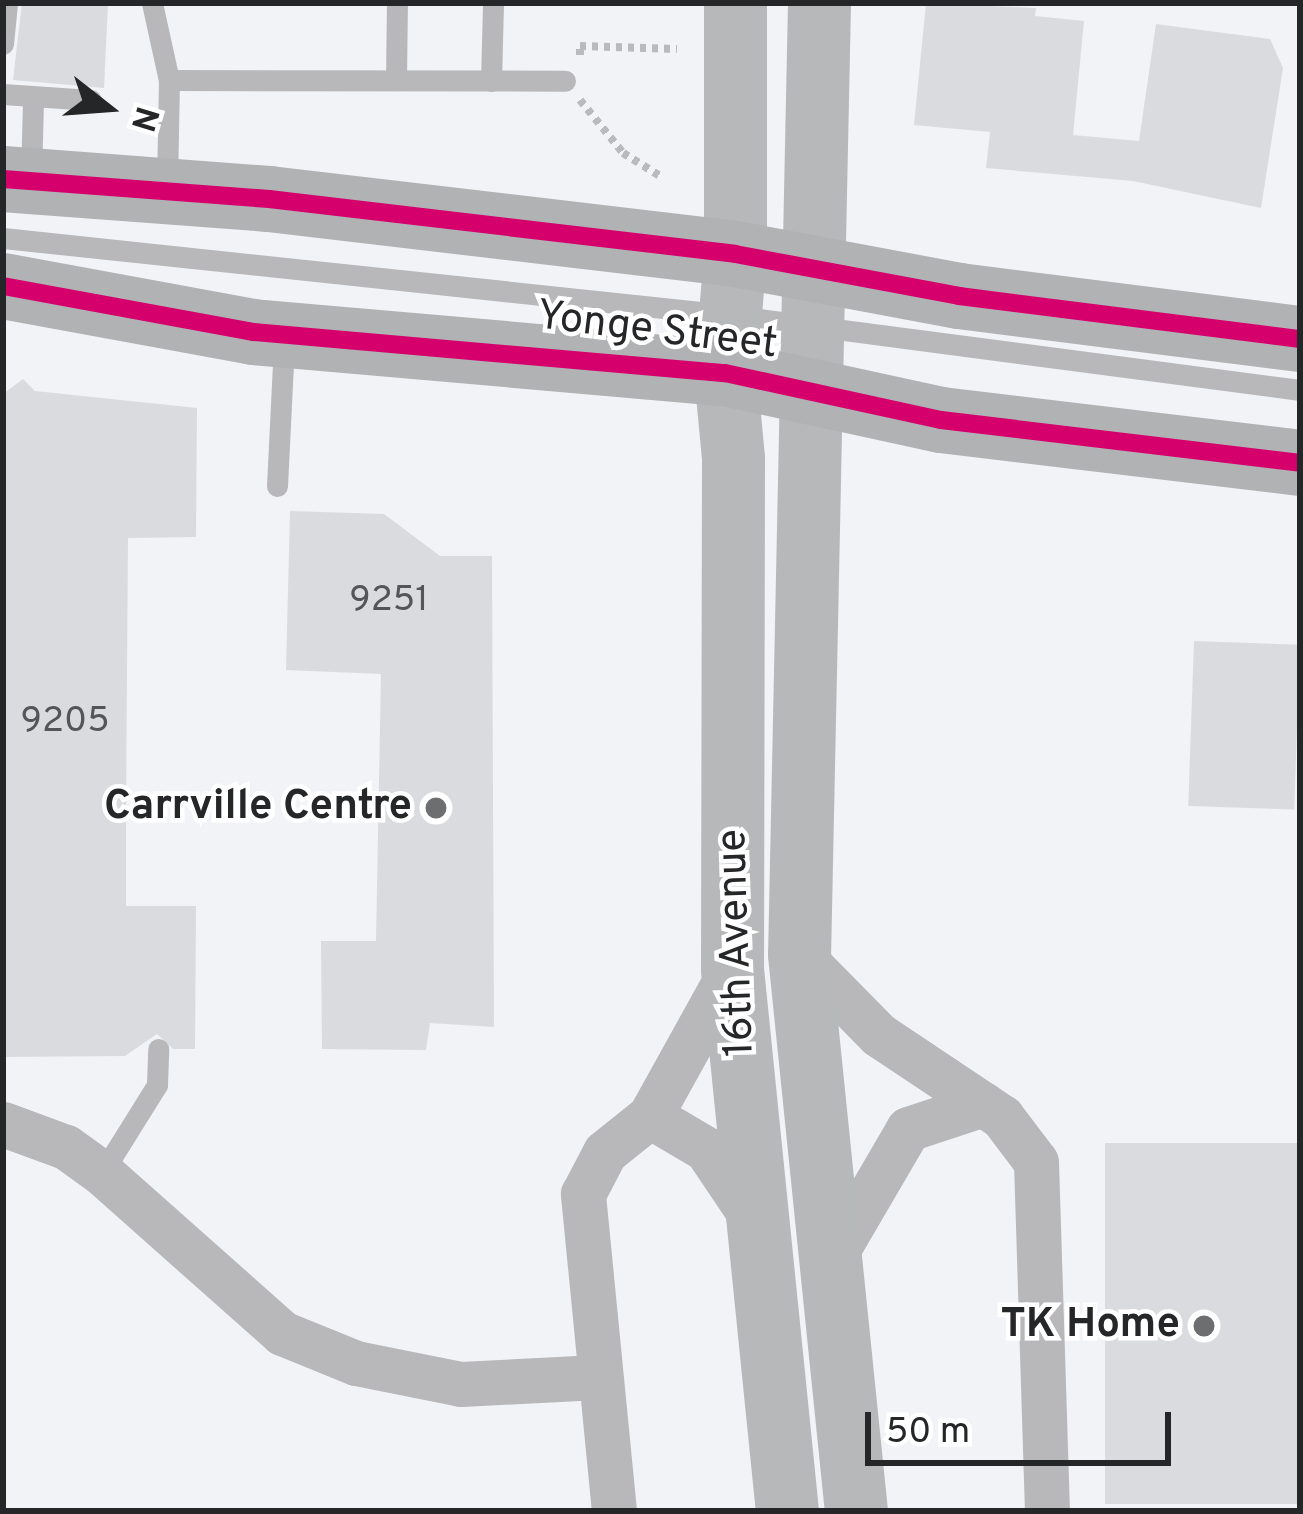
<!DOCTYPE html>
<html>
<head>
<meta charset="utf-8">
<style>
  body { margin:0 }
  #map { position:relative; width:1303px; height:1514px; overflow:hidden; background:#f1f3f6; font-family:Overpass,sans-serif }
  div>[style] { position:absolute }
  .building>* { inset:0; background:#dadbde; transform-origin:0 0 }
  .path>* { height:8px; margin-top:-4px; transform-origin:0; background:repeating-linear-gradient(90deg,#b9babb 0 6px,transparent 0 12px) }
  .service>* { height:21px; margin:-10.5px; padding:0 10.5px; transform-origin:10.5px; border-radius:10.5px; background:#b8b8ba }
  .minor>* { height:45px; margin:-22.5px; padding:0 22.5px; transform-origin:22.5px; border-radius:22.5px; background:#b8b8ba }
  .secondary>* { height:63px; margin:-31.5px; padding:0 31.5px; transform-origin:31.5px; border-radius:31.5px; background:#b6b8ba }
  .primary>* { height:66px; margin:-33px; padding:0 33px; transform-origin:33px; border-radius:33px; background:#b0b2b3 }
  .cycleway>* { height:18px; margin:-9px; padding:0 9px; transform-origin:9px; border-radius:9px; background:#d6006c }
  .dots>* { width:33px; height:33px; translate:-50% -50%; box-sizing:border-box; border:6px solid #fff; border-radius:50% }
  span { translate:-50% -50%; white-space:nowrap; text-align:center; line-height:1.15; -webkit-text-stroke:9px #fff; paint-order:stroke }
  .number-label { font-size:36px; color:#545558 }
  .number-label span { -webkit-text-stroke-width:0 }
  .street-label { font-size:42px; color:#252628 }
  .poi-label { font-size:42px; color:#252628; font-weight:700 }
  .right { translate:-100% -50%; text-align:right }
  .frame { position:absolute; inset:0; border:6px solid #252628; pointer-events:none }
  .north { position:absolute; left:48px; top:48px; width:120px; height:120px; -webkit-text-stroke:9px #fff; paint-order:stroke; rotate:107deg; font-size:33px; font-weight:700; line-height:48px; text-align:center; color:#252628 }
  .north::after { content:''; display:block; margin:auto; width:42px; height:54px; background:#252628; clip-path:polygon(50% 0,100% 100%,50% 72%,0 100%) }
  .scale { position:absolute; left:865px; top:1412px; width:306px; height:54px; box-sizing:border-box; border:6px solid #252628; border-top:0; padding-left:15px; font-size:36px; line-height:42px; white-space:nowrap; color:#252628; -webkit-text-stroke:9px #fff; paint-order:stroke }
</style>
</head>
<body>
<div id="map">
  <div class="building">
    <i style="clip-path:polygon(22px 3px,108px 3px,104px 88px,13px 80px)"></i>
    <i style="clip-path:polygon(926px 3px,1036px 8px,1035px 16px,1084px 21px,1073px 135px,1139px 141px,1156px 24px,1270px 39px,1283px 68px,1261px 208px,1133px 181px,986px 168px,990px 132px,914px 125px)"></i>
    <i style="clip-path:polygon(23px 379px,35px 391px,197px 408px,196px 537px,128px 538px,126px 810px,126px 906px,196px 906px,195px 1049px,173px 1049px,157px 1034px,125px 1056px,3px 1057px,3px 394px)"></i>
    <i style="clip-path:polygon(290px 511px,384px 514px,440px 556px,492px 556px,494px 1027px,430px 1023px,426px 1050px,322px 1049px,321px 941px,376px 941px,381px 674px,286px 670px)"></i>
    <i style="left:1194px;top:641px;width:106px;height:165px;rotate:2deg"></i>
    <i style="left:1300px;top:1143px;width:361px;height:195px;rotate:90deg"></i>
  </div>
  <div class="path">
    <i style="left:580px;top:55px;width:9px;rotate:-90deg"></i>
    <i style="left:580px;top:46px;width:97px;rotate:1.8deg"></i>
    <i style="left:580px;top:100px;width:68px;rotate:50.9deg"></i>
    <i style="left:623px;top:153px;width:44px;rotate:31.9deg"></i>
  </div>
  <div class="service">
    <i style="left:152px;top:3px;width:79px;rotate:77.6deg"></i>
    <i style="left:169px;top:80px;width:104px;rotate:91.1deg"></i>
    <i style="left:3px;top:44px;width:41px;rotate:-84.4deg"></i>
    <i style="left:169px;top:80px;width:396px;rotate:0.1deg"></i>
    <i style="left:396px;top:80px;width:77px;rotate:-89.3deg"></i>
    <i style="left:491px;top:81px;width:78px;rotate:-88.5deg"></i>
    <i style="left:3px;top:94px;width:88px;rotate:3.9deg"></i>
    <i style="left:31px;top:177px;width:77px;rotate:-88.5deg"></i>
    <i style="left:3px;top:238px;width:730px;rotate:6.05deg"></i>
    <i style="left:729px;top:315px;width:576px;rotate:7.48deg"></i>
    <i style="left:277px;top:486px;width:145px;rotate:-87.2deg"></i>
    <i style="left:102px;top:1173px;width:104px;rotate:-58deg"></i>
    <i style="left:157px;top:1085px;width:36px;rotate:-88deg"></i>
  </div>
  <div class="minor">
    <i style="left:799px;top:954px;width:114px;rotate:45.4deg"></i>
    <i style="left:879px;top:1035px;width:148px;rotate:33.7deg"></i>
    <i style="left:1002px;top:1117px;width:56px;rotate:52.9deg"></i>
    <i style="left:1036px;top:1162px;width:349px;rotate:88.2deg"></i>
    <i style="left:650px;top:1116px;width:65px;rotate:30.5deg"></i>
    <i style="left:706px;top:1149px;width:88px;rotate:56.1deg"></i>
    <i style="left:3px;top:1124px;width:67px;rotate:20.1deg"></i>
    <i style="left:66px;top:1147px;width:44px;rotate:35.8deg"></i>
    <i style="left:102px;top:1173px;width:241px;rotate:41.6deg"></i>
    <i style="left:282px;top:1333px;width:80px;rotate:22.1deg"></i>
    <i style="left:356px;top:1363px;width:107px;rotate:11.3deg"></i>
    <i style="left:461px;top:1384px;width:137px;rotate:-2.9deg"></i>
    <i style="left:831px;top:1261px;width:153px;rotate:-59.7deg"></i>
    <i style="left:908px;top:1129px;width:79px;rotate:-18.4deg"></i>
    <i style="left:614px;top:1511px;width:319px;rotate:-95.6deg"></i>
    <i style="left:583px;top:1194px;width:47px;rotate:-62.4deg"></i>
    <i style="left:605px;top:1152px;width:58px;rotate:-38.7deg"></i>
    <i style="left:650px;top:1116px;width:167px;rotate:-61deg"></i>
  </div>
  <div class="secondary">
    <i style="left:735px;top:3px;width:251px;rotate:90deg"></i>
    <i style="left:735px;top:254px;width:119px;rotate:94.8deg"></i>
    <i style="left:725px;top:373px;width:85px;rotate:84.6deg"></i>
    <i style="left:733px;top:458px;width:511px;rotate:90.11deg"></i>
    <i style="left:732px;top:969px;width:545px;rotate:84.21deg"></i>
    <i style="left:819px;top:3px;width:951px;rotate:91.2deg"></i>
    <i style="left:799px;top:954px;width:560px;rotate:84.16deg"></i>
  </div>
  <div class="primary">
    <i style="left:3px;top:179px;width:267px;rotate:4.3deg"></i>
    <i style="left:269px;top:199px;width:469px;rotate:6.7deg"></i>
    <i style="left:735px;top:254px;width:228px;rotate:10.6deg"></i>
    <i style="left:959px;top:296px;width:344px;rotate:7.2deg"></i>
    <i style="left:3px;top:286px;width:254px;rotate:10.4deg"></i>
    <i style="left:253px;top:332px;width:474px;rotate:5deg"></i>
    <i style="left:725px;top:373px;width:221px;rotate:12.3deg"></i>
    <i style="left:941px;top:420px;width:362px;rotate:6.8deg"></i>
  </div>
  <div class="cycleway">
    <i style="left:3px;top:179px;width:267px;rotate:4.3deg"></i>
    <i style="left:269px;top:199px;width:469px;rotate:6.7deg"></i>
    <i style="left:735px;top:254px;width:228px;rotate:10.6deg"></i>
    <i style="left:959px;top:296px;width:344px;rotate:7.2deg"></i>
    <i style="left:3px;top:286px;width:254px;rotate:10.4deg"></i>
    <i style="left:253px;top:332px;width:474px;rotate:5deg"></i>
    <i style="left:725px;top:373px;width:221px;rotate:12.3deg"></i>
    <i style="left:941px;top:420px;width:362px;rotate:6.8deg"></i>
  </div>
  <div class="dots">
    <i style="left:436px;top:808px;background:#6c6e70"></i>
    <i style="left:1204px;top:1326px;background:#6c6e70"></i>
  </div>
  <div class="number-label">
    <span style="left:389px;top:602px">9251</span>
    <span style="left:65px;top:723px">9205</span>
  </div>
  <div class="street-label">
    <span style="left:657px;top:332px;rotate:7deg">Yonge Street</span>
    <span style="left:738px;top:943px;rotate:-92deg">16th Avenue</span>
  </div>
  <div class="poi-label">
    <span class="right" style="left:412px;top:808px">Carrville Centre</span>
    <span class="right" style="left:1180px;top:1326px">TK Home</span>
  </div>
  <div class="frame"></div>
  <div class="north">N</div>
  <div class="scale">50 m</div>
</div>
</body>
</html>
